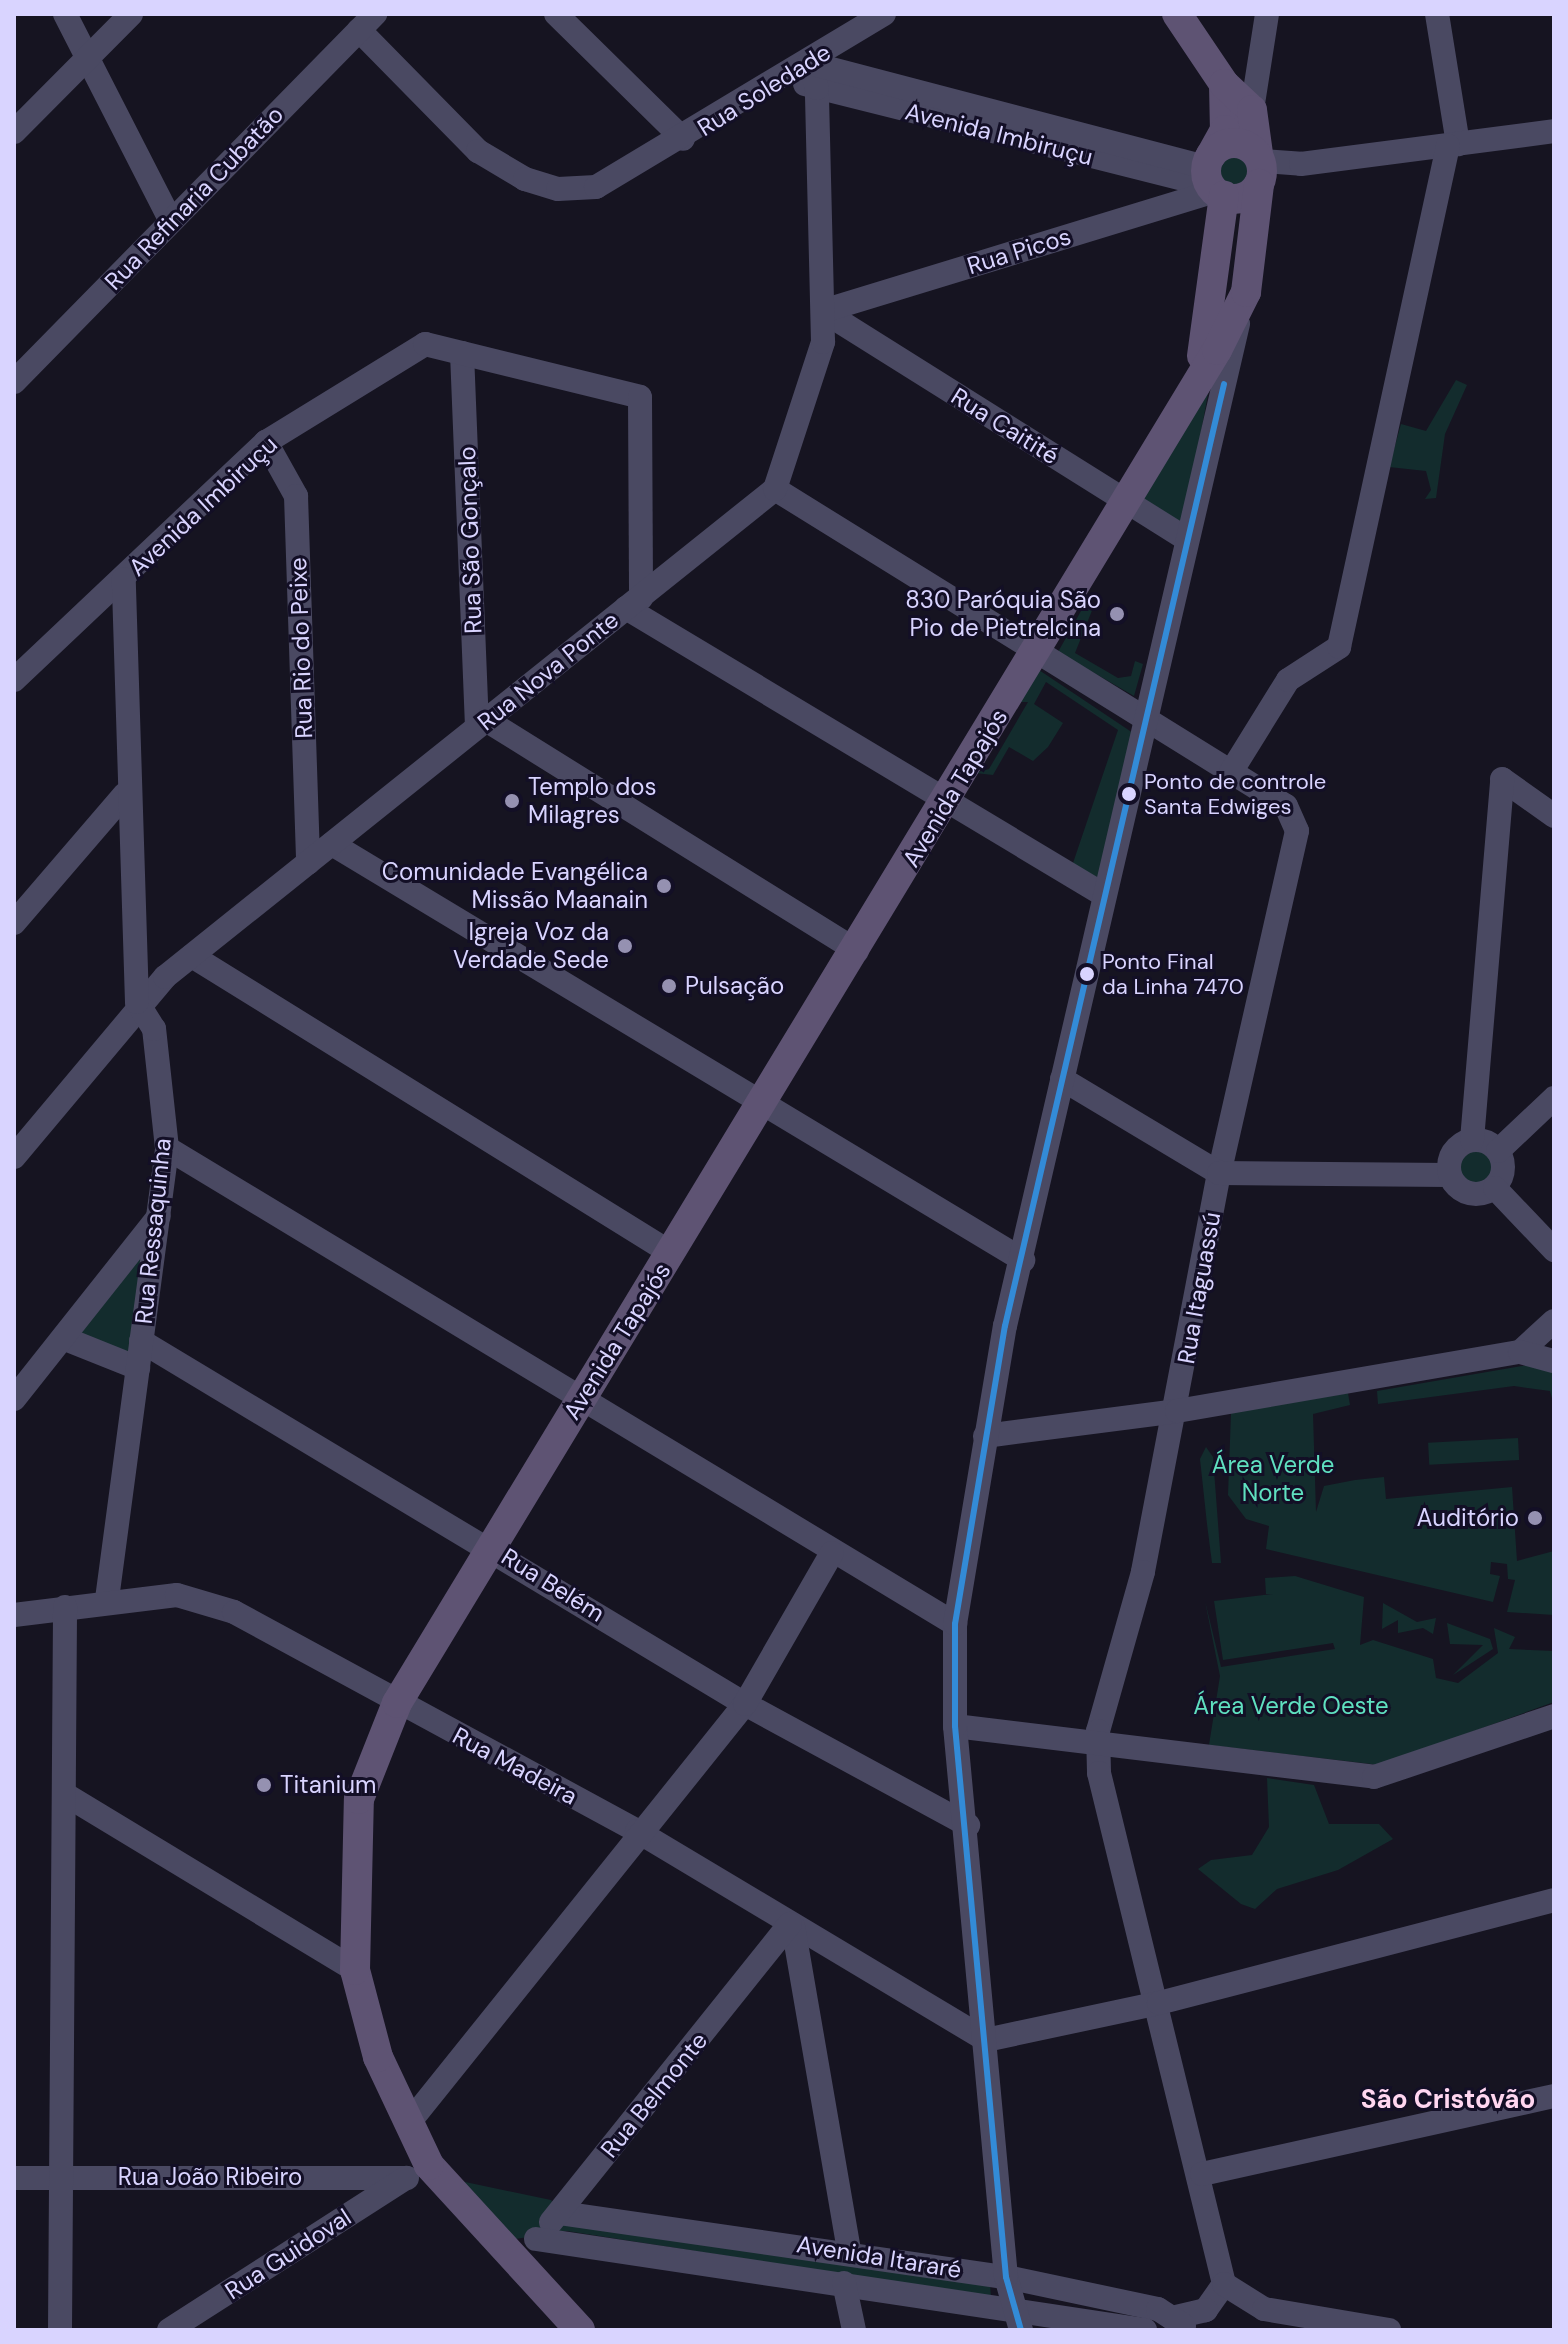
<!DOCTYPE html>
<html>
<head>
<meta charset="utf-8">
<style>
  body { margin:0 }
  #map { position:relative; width:1568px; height:2344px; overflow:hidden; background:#161421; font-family:"DM Sans",sans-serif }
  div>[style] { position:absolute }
  .green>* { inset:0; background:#132c2d; transform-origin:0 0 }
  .round { border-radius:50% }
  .minor>* { height:24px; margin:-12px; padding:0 12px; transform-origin:12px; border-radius:12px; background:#4a4962 }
  .minor>.ring { margin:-12px; padding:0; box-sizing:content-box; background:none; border:24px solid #4a4962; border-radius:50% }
  .major>* { height:30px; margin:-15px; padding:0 15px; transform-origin:15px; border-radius:15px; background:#5e5373 }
  .major>.ring { margin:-15px; padding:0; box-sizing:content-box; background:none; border:30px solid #5e5373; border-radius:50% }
  .bus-1>* { height:6px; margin:-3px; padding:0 3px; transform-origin:3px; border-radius:3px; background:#338bd7 }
  .dots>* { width:22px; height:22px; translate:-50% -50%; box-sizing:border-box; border:4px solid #130f26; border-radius:50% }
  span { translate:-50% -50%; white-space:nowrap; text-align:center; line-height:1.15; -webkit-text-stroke:6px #130f26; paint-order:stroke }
  .bus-label { font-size:22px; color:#d9d4ff }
  .left { translate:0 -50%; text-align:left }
  .street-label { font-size:24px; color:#d9d4ff }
  .poi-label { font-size:24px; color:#d9d4ff }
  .right { translate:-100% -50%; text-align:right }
  .park-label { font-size:24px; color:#5fe0c0 }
  .neighbourhood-label { font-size:26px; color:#ffd6f0; font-weight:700 }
  .frame { position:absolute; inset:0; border:16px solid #d9d4ff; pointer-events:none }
</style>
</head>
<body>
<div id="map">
  <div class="green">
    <i class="round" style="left:1213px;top:148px;width:44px;height:44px"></i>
    <i style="clip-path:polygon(1211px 377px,1184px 526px,1141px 501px)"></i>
    <i style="clip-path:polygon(1456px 380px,1467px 385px,1445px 434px,1436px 498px,1425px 499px,1431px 490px,1426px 471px,1389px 467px,1401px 424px,1426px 431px)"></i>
    <i style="clip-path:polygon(1086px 602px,1093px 608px,1075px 653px,1118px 678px,1131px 676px,1135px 661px,1143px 664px,1134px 696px,1058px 652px)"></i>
    <i style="clip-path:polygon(1036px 668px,1136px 735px,1102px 879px,1090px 880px,1073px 863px,1118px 730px,1046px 682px,1034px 704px,1063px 723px,1048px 747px,1033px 761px,1009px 747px,993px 775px,975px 773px,989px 769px,1028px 702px,1016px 702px)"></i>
    <i class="round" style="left:1452px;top:1144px;width:48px;height:48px"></i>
    <i style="clip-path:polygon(156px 1223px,136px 1364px,69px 1338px)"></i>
    <i style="clip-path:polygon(1527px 1365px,1554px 1372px,1554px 1406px,1550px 1391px,1514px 1386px,1378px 1404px,1377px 1391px)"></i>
    <i style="clip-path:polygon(1348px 1393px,1350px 1405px,1313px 1414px,1316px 1512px,1324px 1486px,1355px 1480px,1384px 1477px,1386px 1499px,1512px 1487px,1517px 1561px,1554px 1551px,1554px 1615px,1507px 1612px,1515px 1580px,1508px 1579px,1507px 1564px,1491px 1562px,1490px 1574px,1500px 1576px,1493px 1602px,1266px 1549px,1269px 1526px,1246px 1519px,1228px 1495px,1231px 1413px)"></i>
    <i style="left:1518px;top:1438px;width:22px;height:90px;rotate:87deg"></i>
    <i style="clip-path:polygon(1206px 1447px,1213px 1457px,1221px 1563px,1212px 1563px,1207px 1524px,1200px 1459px)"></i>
    <i style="clip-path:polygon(1295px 1576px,1364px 1597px,1360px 1645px,1373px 1640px,1433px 1659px,1436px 1678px,1458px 1683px,1498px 1653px,1494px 1628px,1515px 1637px,1509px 1649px,1554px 1651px,1554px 1702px,1380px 1765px,1209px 1745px,1220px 1676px,1205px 1601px,1221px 1667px,1335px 1649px,1333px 1643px,1223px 1660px,1214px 1601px,1273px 1594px,1266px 1594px,1265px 1578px)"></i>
    <i style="clip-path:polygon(1383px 1603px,1417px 1622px,1436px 1618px,1433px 1634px,1423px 1628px,1398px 1633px,1398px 1620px,1382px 1629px)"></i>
    <i style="clip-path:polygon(1447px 1623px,1490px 1639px,1493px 1649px,1453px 1675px,1483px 1645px,1450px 1644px)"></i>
    <i style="clip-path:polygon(1267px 1778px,1314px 1785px,1329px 1824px,1379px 1824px,1393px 1839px,1338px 1870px,1277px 1889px,1255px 1909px,1241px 1904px,1198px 1869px,1211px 1860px,1252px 1855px,1269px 1827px)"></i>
    <i style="clip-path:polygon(451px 2179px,551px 2200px,572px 2221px,990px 2284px,991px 2297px,567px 2231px,509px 2240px)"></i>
  </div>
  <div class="minor">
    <i style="left:65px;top:14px;width:233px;rotate:62.9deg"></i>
    <i style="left:556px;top:14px;width:178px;rotate:44.5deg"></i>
    <i style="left:1437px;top:14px;width:132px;rotate:80.8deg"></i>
    <i style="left:359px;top:30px;width:170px;rotate:45.5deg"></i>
    <i style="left:478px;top:151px;width:55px;rotate:30.8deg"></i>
    <i style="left:525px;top:179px;width:34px;rotate:17deg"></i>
    <i style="left:558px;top:189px;width:38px;rotate:-3deg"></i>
    <i style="left:596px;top:187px;width:336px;rotate:-31deg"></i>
    <i style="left:805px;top:84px;width:419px;rotate:14.1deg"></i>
    <i style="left:1252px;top:110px;width:97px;rotate:-81.1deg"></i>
    <i style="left:14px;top:132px;width:166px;rotate:-45.2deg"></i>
    <i style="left:1262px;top:161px;width:39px;rotate:4deg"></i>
    <i style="left:1301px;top:164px;width:255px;rotate:-7.4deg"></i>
    <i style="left:823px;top:311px;width:430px;rotate:32.1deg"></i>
    <i style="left:823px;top:311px;width:410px;rotate:-17deg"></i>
    <i style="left:462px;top:353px;width:373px;rotate:87.7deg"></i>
    <i style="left:14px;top:382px;width:516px;rotate:-45.55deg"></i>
    <i style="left:266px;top:442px;width:62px;rotate:60.9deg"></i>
    <i style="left:296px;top:496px;width:367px;rotate:88.1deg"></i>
    <i style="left:775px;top:489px;width:601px;rotate:31.81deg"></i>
    <i style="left:1286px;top:806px;width:27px;rotate:66deg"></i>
    <i style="left:1297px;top:831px;width:351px;rotate:102.8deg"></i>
    <i style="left:1219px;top:1173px;width:406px;rotate:100.8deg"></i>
    <i style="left:1143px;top:1572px;width:165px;rotate:105.8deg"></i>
    <i style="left:1098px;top:1731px;width:42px;rotate:88.6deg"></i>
    <i style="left:1099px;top:1773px;width:526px;rotate:76.25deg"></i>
    <i style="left:1224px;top:2284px;width:32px;rotate:125deg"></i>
    <i style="left:1206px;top:2310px;width:35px;rotate:167deg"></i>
    <i style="left:626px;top:608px;width:558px;rotate:30.98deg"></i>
    <i style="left:14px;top:680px;width:347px;rotate:-43.4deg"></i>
    <i style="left:266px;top:442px;width:187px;rotate:-31.6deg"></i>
    <i style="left:425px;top:344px;width:221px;rotate:13.8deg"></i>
    <i style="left:640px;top:397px;width:201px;rotate:89.7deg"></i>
    <i style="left:486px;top:720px;width:437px;rotate:31.9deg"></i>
    <i style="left:1231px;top:772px;width:108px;rotate:-58.2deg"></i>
    <i style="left:1288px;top:680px;width:61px;rotate:-32.9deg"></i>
    <i style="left:1339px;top:647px;width:513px;rotate:-77.73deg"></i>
    <i style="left:1502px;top:779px;width:64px;rotate:35.4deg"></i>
    <i style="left:332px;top:844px;width:807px;rotate:31.05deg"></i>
    <i style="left:14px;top:923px;width:170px;rotate:-49.3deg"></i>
    <i style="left:192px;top:956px;width:564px;rotate:31.8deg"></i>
    <i style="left:1062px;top:1079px;width:183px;rotate:30.9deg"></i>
    <i style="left:1219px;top:1173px;width:230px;rotate:0.5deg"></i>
    <i class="ring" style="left:1449px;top:1140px;width:30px;height:30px"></i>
    <i style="left:1472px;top:1140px;width:362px;rotate:-85.2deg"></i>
    <i style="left:167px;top:1148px;width:921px;rotate:31.13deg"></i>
    <i style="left:1498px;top:1151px;width:77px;rotate:-43.4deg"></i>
    <i style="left:14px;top:1157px;width:235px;rotate:-50deg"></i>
    <i style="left:165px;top:977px;width:781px;rotate:-38.66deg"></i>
    <i style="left:775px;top:489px;width:155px;rotate:-71.9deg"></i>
    <i style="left:823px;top:342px;width:254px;rotate:-91.4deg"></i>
    <i style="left:817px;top:88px;width:26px;rotate:-108deg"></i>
    <i style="left:809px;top:63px;width:410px;rotate:14.7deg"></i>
    <i style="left:1495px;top:1188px;width:86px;rotate:46.4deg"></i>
    <i style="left:63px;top:1338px;width:81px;rotate:21.8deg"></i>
    <i style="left:141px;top:1341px;width:705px;rotate:31.01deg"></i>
    <i style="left:745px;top:1704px;width:254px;rotate:28.5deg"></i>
    <i style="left:1520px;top:1352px;width:46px;rotate:-42.4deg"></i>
    <i style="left:14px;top:1399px;width:233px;rotate:-51.6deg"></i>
    <i style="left:985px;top:1436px;width:194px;rotate:-7.4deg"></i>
    <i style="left:1177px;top:1411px;width:348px;rotate:-9.8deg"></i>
    <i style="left:1520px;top:1352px;width:35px;rotate:15deg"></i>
    <i style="left:107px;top:1599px;width:455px;rotate:-82.4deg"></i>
    <i style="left:167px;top:1148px;width:120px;rotate:-96.2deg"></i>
    <i style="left:154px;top:1029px;width:32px;rotate:-122deg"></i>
    <i style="left:137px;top:1002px;width:423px;rotate:-91.8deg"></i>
    <i style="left:14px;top:1615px;width:164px;rotate:-7deg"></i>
    <i style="left:177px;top:1595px;width:59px;rotate:16.6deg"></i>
    <i style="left:234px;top:1612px;width:459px;rotate:28.5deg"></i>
    <i style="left:637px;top:1831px;width:407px;rotate:30.9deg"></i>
    <i style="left:955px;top:1726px;width:422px;rotate:6.9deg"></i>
    <i style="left:1374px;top:1777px;width:190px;rotate:-18.7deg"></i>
    <i style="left:66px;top:1795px;width:338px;rotate:31.2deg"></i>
    <i style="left:793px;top:1926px;width:330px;rotate:80.2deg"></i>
    <i style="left:986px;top:2040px;width:177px;rotate:-12.1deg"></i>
    <i style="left:1159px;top:2003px;width:408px;rotate:-14.6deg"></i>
    <i style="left:408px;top:2124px;width:538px;rotate:-51.26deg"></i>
    <i style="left:745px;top:1704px;width:174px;rotate:-60.1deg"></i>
    <i style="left:1202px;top:2174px;width:361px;rotate:-12.5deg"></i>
    <i style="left:14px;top:2178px;width:393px"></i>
    <i style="left:560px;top:2213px;width:451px;rotate:8.2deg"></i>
    <i style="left:1006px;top:2277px;width:155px;rotate:11.9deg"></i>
    <i style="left:1158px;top:2309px;width:31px;rotate:33deg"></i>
    <i style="left:551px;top:2222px;width:382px;rotate:-51.3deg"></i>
    <i style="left:536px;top:2239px;width:616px;rotate:8.5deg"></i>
    <i style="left:844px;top:2283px;width:48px;rotate:78deg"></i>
    <i style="left:1224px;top:2284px;width:47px;rotate:32deg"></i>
    <i style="left:1264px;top:2309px;width:127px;rotate:9.5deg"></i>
    <i style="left:60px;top:2330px;width:723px;rotate:-89.6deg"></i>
    <i style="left:169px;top:2330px;width:282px;rotate:-32.7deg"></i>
    <i style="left:1021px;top:2330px;width:55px;rotate:-105.8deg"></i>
    <i style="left:1006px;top:2277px;width:553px;rotate:-95.29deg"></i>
    <i style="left:955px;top:1726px;width:102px;rotate:-90deg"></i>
    <i style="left:955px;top:1624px;width:302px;rotate:-80.5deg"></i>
    <i style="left:1005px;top:1326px;width:1029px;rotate:-76.91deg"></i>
  </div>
  <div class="major">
    <i style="left:1177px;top:14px;width:84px;rotate:56.1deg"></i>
    <i style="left:1224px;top:84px;width:46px;rotate:88.8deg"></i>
    <i style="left:1225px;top:130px;width:29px;rotate:119deg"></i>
    <i style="left:1224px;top:84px;width:38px;rotate:43deg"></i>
    <i style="left:1252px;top:110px;width:44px;rotate:82.2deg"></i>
    <i class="ring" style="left:1206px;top:143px;width:26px;height:26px"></i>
    <i style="left:1202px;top:356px;width:162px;rotate:-82.2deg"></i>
    <i style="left:580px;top:2330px;width:224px;rotate:-132.5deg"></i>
    <i style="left:429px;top:2165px;width:119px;rotate:-115.3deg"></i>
    <i style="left:378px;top:2057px;width:90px;rotate:-104.8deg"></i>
    <i style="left:355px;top:1970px;width:171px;rotate:-88.7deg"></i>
    <i style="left:359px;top:1799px;width:103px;rotate:-68.4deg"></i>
    <i style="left:397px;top:1703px;width:1582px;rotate:-58.78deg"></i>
    <i style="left:1217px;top:350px;width:65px;rotate:-63.4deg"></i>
    <i style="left:1246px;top:292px;width:109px;rotate:-83.1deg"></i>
  </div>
  <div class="bus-1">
    <i style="left:1021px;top:2330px;width:55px;rotate:-105.8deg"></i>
    <i style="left:1006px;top:2277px;width:553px;rotate:-95.29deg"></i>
    <i style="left:955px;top:1726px;width:102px;rotate:-90deg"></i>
    <i style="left:955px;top:1624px;width:302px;rotate:-80.5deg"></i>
    <i style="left:1005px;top:1326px;width:967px;rotate:-76.91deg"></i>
  </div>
  <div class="dots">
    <i style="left:1117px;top:614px;background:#9591b1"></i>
    <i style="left:1129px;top:794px;background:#d9d4ff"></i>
    <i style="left:512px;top:801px;background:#9591b1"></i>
    <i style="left:664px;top:886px;background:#9591b1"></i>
    <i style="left:625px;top:946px;background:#9591b1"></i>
    <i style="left:1087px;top:974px;background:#d9d4ff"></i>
    <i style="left:669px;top:986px;background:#9591b1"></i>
    <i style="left:1535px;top:1518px;background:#9591b1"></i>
    <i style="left:264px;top:1785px;background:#9591b1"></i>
  </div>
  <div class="bus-label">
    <span class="left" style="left:1144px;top:794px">Ponto de controle<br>Santa Edwiges</span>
    <span class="left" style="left:1102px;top:974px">Ponto Final<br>da Linha 7470</span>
  </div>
  <div class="street-label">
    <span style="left:764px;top:90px;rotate:-32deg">Rua Soledade</span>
    <span style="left:999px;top:134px;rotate:14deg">Avenida Imbiruçu</span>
    <span style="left:194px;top:198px;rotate:-46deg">Rua Refinaria Cubatão</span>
    <span style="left:1019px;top:251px;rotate:-17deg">Rua Picos</span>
    <span style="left:1005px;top:426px;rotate:32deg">Rua Caitité</span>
    <span style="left:203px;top:506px;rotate:-43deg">Avenida Imbiruçu</span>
    <span style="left:470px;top:540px;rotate:-92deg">Rua São Gonçalo</span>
    <span style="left:301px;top:648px;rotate:-92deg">Rua Rio do Peixe</span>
    <span style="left:548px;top:671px;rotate:-39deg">Rua Nova Ponte</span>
    <span style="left:955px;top:788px;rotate:-59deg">Avenida Tapajós</span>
    <span style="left:153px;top:1231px;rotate:-84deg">Rua Ressaquinha</span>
    <span style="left:1199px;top:1288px;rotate:-80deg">Rua Itaguassú</span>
    <span style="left:617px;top:1341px;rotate:-58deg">Avenida Tapajós</span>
    <span style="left:553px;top:1585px;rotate:32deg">Rua Belém</span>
    <span style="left:515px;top:1766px;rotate:28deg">Rua Madeira</span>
    <span style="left:654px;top:2095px;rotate:-51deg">Rua Belmonte</span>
    <span style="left:210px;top:2177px">Rua João Ribeiro</span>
    <span style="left:288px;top:2254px;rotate:-33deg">Rua Guidoval</span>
    <span style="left:879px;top:2257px;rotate:9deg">Avenida Itararé</span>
  </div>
  <div class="poi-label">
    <span class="right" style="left:1101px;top:614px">830 Paróquia São<br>Pio de Pietrelcina</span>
    <span class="left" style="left:528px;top:801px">Templo dos<br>Milagres</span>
    <span class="right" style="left:648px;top:886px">Comunidade Evangélica<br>Missão Maanain</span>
    <span class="right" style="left:609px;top:946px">Igreja Voz da<br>Verdade Sede</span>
    <span class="left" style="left:685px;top:986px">Pulsação</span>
    <span class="right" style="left:1519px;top:1518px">Auditório</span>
    <span class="left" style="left:280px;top:1785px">Titanium</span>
  </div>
  <div class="park-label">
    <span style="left:1273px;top:1479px">Área Verde<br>Norte</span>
    <span style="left:1291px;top:1706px">Área Verde Oeste</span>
  </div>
  <div class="neighbourhood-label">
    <span style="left:1448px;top:2100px">São Cristóvão</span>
  </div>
  <div class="frame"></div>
</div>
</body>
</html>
